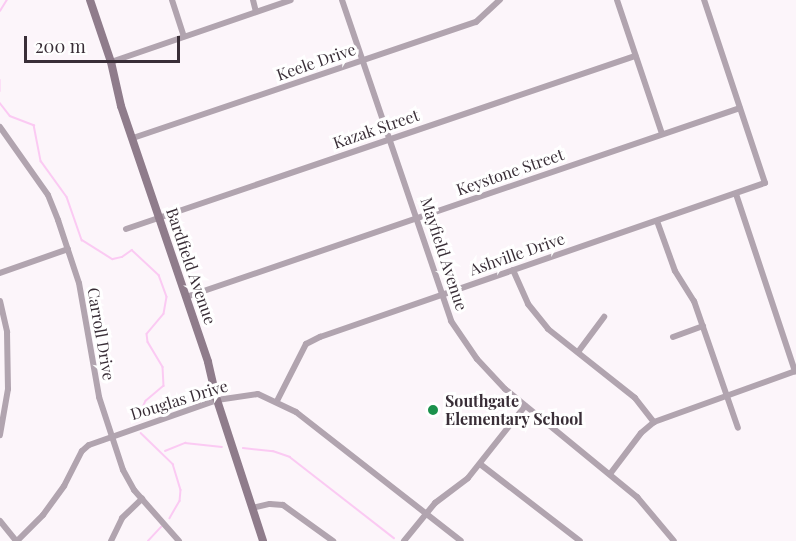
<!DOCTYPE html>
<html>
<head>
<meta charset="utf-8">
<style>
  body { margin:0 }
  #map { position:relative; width:796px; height:541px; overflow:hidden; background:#fcf5fa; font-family:"Playfair Display",serif }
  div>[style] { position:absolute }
  .stream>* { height:1.5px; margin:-0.75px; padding:0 0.75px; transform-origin:0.75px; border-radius:0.75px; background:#fbcaf3 }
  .street>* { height:6px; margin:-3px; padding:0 3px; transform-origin:3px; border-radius:3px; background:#b1a4af }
  .secondary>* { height:8px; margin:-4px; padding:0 4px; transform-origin:4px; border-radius:4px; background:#8f7c8b }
  .dots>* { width:16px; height:16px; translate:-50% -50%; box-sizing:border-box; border:3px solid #fff; border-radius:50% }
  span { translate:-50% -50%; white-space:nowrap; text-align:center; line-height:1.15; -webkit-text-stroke:6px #fff; paint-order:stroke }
  .street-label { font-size:16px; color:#392e37 }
  .poi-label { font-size:16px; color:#392e37; font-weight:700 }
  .left { translate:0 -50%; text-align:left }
  .scale { position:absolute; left:24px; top:36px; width:156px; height:27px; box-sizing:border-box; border:3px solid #392e37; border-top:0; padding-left:8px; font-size:18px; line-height:21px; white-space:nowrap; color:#392e37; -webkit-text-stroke:4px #fff; paint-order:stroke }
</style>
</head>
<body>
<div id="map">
  <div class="stream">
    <i style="left:0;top:11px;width:13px;rotate:-58deg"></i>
    <i style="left:0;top:80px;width:11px;rotate:90deg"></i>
    <i style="left:0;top:103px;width:16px;rotate:52deg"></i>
    <i style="left:10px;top:116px;width:26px;rotate:21deg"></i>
    <i style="left:34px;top:125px;width:37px;rotate:79deg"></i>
    <i style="left:41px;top:161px;width:44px;rotate:54.2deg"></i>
    <i style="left:67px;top:197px;width:46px;rotate:70.8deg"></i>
    <i style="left:82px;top:240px;width:36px;rotate:32deg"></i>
    <i style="left:113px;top:259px;width:9px;rotate:-13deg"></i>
    <i style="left:122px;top:257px;width:12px;rotate:-35deg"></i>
    <i style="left:132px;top:250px;width:37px;rotate:43deg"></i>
    <i style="left:159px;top:275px;width:23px;rotate:70deg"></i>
    <i style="left:167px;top:297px;width:17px;rotate:100deg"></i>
    <i style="left:164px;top:314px;width:26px;rotate:130deg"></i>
    <i style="left:147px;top:334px;width:8px;rotate:83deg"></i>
    <i style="left:148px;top:342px;width:29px;rotate:59deg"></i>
    <i style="left:163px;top:367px;width:19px;rotate:87deg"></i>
    <i style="left:164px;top:386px;width:23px;rotate:140deg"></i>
    <i style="left:146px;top:401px;width:20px;rotate:114deg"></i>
    <i style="left:141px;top:433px;width:45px;rotate:44.1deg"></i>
    <i style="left:173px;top:464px;width:27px;rotate:73deg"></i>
    <i style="left:181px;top:490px;width:11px;rotate:95deg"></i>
    <i style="left:180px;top:501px;width:20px;rotate:120deg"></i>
    <i style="left:243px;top:448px;width:30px;rotate:6deg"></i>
    <i style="left:273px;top:451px;width:18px;rotate:19deg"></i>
    <i style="left:290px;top:457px;width:132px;rotate:37.9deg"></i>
    <i style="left:165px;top:451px;width:22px;rotate:-22deg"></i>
    <i style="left:185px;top:443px;width:37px;rotate:6deg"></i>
    <i style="left:148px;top:541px;width:19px;rotate:-47deg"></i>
  </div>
  <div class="street">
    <i style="left:172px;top:0;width:38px;rotate:72deg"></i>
    <i style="left:253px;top:0;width:12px;rotate:76deg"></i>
    <i style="left:342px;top:0;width:339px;rotate:71.2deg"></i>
    <i style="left:451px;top:321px;width:46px;rotate:55.6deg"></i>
    <i style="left:477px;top:359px;width:41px;rotate:47deg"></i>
    <i style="left:505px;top:389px;width:171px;rotate:39.3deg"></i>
    <i style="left:637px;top:497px;width:57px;rotate:49.9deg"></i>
    <i style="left:617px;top:0;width:141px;rotate:71.4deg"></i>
    <i style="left:111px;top:62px;width:190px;rotate:-19deg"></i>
    <i style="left:0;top:127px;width:83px;rotate:54.8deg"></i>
    <i style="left:48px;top:195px;width:27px;rotate:68deg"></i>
    <i style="left:58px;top:220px;width:66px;rotate:71.6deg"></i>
    <i style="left:79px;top:283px;width:116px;rotate:80deg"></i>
    <i style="left:99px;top:397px;width:77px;rotate:71.8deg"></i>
    <i style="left:123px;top:470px;width:23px;rotate:61deg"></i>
    <i style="left:134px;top:490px;width:68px;rotate:48.6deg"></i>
    <i style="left:133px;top:138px;width:362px;rotate:-18.7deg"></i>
    <i style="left:476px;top:22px;width:33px;rotate:-43deg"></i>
    <i style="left:736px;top:194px;width:187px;rotate:71.6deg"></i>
    <i style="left:657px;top:221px;width:53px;rotate:70.2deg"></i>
    <i style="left:675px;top:271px;width:36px;rotate:58deg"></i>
    <i style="left:694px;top:301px;width:134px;rotate:70.9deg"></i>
    <i style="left:126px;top:229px;width:538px;rotate:-18.77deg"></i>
    <i style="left:513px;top:270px;width:37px;rotate:66deg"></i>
    <i style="left:528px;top:304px;width:32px;rotate:51deg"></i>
    <i style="left:548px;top:329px;width:111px;rotate:38.4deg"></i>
    <i style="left:635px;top:398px;width:31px;rotate:52deg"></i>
    <i style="left:0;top:273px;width:72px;rotate:-19.4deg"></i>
    <i style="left:186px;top:297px;width:585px;rotate:-18.84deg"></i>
    <i style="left:0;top:301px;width:32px;rotate:77deg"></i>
    <i style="left:7px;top:332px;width:57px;rotate:89deg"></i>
    <i style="left:8px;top:389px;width:47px;rotate:99.9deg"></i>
    <i style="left:673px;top:337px;width:32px;rotate:-20deg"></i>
    <i style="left:578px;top:352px;width:44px;rotate:-53.4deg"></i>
    <i style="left:277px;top:401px;width:64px;rotate:-63deg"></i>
    <i style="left:306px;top:344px;width:16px;rotate:-27deg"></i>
    <i style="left:320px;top:337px;width:471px;rotate:-19.1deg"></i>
    <i style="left:765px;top:183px;width:193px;rotate:-108.4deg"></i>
    <i style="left:480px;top:464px;width:126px;rotate:37.6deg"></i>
    <i style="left:610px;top:474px;width:51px;rotate:-52.9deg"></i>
    <i style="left:641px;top:433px;width:17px;rotate:-40deg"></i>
    <i style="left:654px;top:422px;width:151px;rotate:-19.8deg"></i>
    <i style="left:252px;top:508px;width:18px;rotate:-13deg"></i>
    <i style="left:270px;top:504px;width:13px;rotate:4deg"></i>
    <i style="left:283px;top:505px;width:62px;rotate:35.8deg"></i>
    <i style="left:0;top:521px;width:26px;rotate:51deg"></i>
    <i style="left:17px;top:541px;width:37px;rotate:-45deg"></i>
    <i style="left:43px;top:515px;width:36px;rotate:-54deg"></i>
    <i style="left:64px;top:486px;width:39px;rotate:-63deg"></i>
    <i style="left:82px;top:451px;width:9px;rotate:-41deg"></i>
    <i style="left:89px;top:445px;width:136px;rotate:-19.4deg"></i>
    <i style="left:217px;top:400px;width:41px;rotate:-8.3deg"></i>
    <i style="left:258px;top:394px;width:42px;rotate:25.3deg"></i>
    <i style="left:296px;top:412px;width:209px;rotate:38deg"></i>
    <i style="left:111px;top:541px;width:25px;rotate:-64deg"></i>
    <i style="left:122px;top:518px;width:28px;rotate:-44deg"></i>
    <i style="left:404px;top:541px;width:49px;rotate:-50.8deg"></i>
    <i style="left:435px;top:503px;width:41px;rotate:-37.1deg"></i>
    <i style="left:468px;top:478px;width:92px;rotate:-51.6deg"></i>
  </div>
  <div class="secondary">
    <i style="left:90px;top:0;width:65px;rotate:71.3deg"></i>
    <i style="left:111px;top:62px;width:45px;rotate:77.2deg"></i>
    <i style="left:121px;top:106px;width:270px;rotate:71.2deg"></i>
    <i style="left:208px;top:362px;width:39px;rotate:77deg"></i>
    <i style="left:217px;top:400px;width:148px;rotate:71.9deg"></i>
  </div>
  <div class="dots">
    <i style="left:433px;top:410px;background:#1b914c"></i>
  </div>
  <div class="street-label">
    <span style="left:316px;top:62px;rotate:-19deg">Keele Drive</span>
    <span style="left:376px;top:129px;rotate:-19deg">Kazak Street</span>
    <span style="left:510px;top:172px;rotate:-19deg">Keystone Street</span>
    <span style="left:444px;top:254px;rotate:72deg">Mayfield Avenue</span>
    <span style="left:517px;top:254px;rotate:-19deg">Ashville Drive</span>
    <span style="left:191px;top:266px;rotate:71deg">Bardfield Avenue</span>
    <span style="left:101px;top:334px;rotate:80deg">Carroll Drive</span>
    <span style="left:179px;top:400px;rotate:-17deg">Douglas Drive</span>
  </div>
  <div class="poi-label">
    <span class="left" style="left:445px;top:410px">Southgate<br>Elementary School</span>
  </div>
  <div class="scale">200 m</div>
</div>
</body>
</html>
